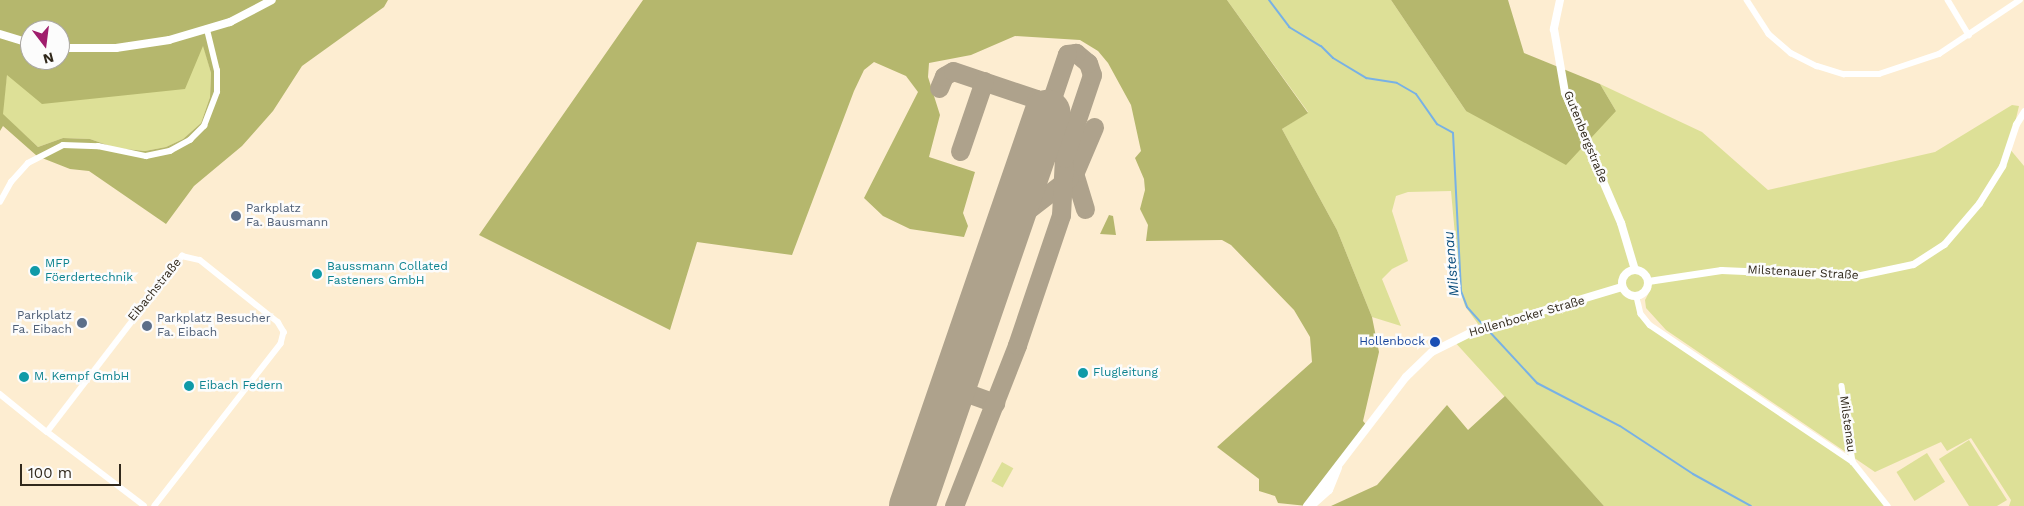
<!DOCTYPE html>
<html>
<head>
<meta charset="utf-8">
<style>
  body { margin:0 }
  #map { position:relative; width:2024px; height:506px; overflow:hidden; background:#fdedd1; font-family:"Work Sans",sans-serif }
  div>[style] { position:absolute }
  .green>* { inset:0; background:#dde097; transform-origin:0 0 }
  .forest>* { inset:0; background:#b5b76d }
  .stream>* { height:2px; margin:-1px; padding:0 1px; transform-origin:1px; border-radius:1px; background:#78b1e5 }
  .taxiway>* { height:19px; margin:-9.5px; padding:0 9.5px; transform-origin:9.5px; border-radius:9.5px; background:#aea28c }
  .runway>* { height:46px; margin:-23px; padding:0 23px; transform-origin:23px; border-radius:23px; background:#aea28c }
  .minor>* { height:5.5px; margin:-2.75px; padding:0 2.75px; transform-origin:2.75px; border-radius:2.75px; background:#fff }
  .tertiary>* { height:7px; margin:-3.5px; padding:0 3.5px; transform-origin:3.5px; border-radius:3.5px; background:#fff }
  .secondary>* { height:8px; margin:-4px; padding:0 4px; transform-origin:4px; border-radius:4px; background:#fff }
  .secondary>.ring { margin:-4px; padding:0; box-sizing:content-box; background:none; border:8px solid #fff; border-radius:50% }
  .dots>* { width:14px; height:14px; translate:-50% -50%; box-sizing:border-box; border:2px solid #fcfcfc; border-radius:50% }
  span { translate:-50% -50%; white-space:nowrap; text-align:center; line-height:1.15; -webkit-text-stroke:5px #fcfcfc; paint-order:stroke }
  .street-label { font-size:12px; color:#31291c }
  .service-label { font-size:12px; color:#4e5e75 }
  .left { translate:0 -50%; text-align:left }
  .right { translate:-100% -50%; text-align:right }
  .culture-label { font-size:12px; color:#0d838f }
  .transit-label { font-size:12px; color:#164399 }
  .water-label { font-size:14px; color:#074b7b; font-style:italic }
  .north { position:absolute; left:20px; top:20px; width:50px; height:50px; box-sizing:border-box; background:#fcfcfc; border:1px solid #aba8a2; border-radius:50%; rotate:165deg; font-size:14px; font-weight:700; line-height:20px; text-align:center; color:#31291c }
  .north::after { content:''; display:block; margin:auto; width:18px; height:22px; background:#a01d6d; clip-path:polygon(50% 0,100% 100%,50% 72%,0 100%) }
  .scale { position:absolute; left:20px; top:464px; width:101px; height:22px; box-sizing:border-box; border:2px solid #31291c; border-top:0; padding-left:6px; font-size:15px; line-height:18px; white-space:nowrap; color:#31291c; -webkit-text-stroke:4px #fcfcfc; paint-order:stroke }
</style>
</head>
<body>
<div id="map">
  <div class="green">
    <i style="clip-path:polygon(1227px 0,1391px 0,1466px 111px,1616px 111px,1600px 84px,1702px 132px,1768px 190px,1935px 152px,2012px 105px,2019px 106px,2009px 148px,2024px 166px,2024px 506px,2009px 506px,2011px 500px,1971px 438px,1947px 451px,1941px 442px,1875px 472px,1666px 330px,1646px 308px,1645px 300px,1652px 287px,1640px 296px,1641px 314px,1650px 325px,1853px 462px,1888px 506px,1604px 506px,1453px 340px,1481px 328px,1465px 306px,1460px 290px,1451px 191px,1408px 192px,1396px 196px,1392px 211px,1408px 261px,1392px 269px,1382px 279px,1401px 326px,1372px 317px,1337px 230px,1282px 129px,1308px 112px)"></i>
    <i style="clip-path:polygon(203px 44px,211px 73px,210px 97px,201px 123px,183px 139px,166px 147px,145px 151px,116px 148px,90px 139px,63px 138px,38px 147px,2px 114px,7px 74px)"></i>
    <i style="clip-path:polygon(1969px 440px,2007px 500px,1997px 506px,1969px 506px,1939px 459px)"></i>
    <i style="left:1927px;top:453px;width:34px;height:36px;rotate:58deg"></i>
    <i style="left:1002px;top:462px;width:13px;height:22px;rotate:29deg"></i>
  </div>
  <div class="forest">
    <i style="clip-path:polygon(evenodd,0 0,388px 0,384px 7px,302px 66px,273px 111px,242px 146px,194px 186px,166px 224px,89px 171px,70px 169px,37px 156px,3px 126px,0 131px,0 0,30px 30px,60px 30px,60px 60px,30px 60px,30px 30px,0 0,203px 46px,211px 73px,210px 97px,201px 123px,183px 139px,166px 147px,145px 151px,116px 148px,90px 139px,63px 138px,38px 147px,3px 114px,7px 75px,42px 104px,185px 89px,203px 46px)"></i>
    <i style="clip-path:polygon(643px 0,1227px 0,1308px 113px,1282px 129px,1337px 230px,1372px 317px,1379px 352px,1363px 421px,1368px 427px,1307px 506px,1278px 503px,1275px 496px,1259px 491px,1259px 479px,1217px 447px,1312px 362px,1310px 337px,1294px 310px,1231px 245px,1222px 240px,1146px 241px,1148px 225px,1140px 209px,1145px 190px,1144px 179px,1135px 158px,1141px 151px,1131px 105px,1108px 63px,1098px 51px,1080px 40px,1015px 36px,971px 55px,929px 63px,928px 77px,940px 115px,929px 157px,975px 172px,963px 213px,968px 226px,964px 237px,910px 229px,883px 216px,864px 198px,918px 92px,906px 76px,874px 62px,864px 70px,854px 91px,792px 255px,697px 242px,670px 330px,479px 235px)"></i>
    <i style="clip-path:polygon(1391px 0,1508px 0,1524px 53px,1600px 84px,1616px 111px,1566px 165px,1466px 111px)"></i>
    <i style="clip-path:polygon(1109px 215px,1113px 216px,1116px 235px,1100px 234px)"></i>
    <i style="clip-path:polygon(1505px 396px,1604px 506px,1331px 506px,1377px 485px,1447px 405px,1468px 430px)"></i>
  </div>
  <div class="stream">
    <i style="left:1269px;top:0;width:34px;rotate:53deg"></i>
    <i style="left:1289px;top:27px;width:37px;rotate:31deg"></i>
    <i style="left:1321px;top:46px;width:17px;rotate:45deg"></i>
    <i style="left:1333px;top:58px;width:39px;rotate:31deg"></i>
    <i style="left:1366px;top:78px;width:31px;rotate:9deg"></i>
    <i style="left:1397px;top:83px;width:22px;rotate:30deg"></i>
    <i style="left:1416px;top:94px;width:37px;rotate:55deg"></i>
    <i style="left:1437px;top:124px;width:18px;rotate:29deg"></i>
    <i style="left:1453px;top:133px;width:158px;rotate:87.1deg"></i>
    <i style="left:1461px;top:291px;width:17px;rotate:69deg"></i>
    <i style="left:1467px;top:307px;width:25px;rotate:48deg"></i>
    <i style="left:1487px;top:329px;width:74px;rotate:47.2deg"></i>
    <i style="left:1537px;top:383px;width:93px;rotate:27.4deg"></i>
    <i style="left:1620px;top:426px;width:87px;rotate:33.3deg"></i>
    <i style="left:1693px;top:474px;width:66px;rotate:28.9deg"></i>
  </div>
  <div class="taxiway">
    <i style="left:939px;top:88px;width:13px;rotate:-67deg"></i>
    <i style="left:944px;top:76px;width:10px;rotate:-29deg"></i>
    <i style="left:953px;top:71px;width:88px;rotate:18.6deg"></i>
    <i style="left:1036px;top:99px;width:11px;rotate:38deg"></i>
    <i style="left:1045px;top:106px;width:7px;rotate:74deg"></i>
    <i style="left:1035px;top:149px;width:17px;rotate:-13deg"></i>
    <i style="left:1052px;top:145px;width:18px;rotate:47deg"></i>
    <i style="left:960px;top:151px;width:74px;rotate:-71.1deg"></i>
    <i style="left:1085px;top:209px;width:37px;rotate:-107deg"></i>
    <i style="left:1074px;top:174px;width:51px;rotate:-66.9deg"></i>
    <i style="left:1008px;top:225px;width:77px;rotate:-37.6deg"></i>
    <i style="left:953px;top:388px;width:45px;rotate:19.7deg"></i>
    <i style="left:954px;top:506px;width:173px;rotate:-68.6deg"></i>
    <i style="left:1017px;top:345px;width:137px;rotate:-71.3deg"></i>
    <i style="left:1061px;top:215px;width:57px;rotate:-87deg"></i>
    <i style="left:1064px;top:158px;width:88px;rotate:-71.4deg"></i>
    <i style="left:1092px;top:75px;width:13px;rotate:-108deg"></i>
    <i style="left:1088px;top:63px;width:16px;rotate:-140deg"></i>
    <i style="left:1076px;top:53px;width:9px;rotate:174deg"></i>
    <i style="left:1067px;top:54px;width:62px;rotate:108.7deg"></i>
  </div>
  <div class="runway">
    <i style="left:912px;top:506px;width:416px;rotate:-71deg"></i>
  </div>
  <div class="minor">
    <i style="left:1747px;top:0;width:40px;rotate:57.1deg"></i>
    <i style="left:1769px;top:34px;width:29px;rotate:41deg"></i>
    <i style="left:1791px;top:53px;width:29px;rotate:27deg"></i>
    <i style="left:1817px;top:66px;width:28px;rotate:17deg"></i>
    <i style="left:1844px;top:74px;width:35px"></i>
    <i style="left:1879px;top:74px;width:63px;rotate:-18.4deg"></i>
    <i style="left:1939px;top:54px;width:97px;rotate:-33.7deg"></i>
    <i style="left:1948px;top:0;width:41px;rotate:59deg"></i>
    <i style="left:0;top:202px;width:23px;rotate:-61deg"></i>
    <i style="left:11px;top:182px;width:25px;rotate:-48deg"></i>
    <i style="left:28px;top:163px;width:39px;rotate:-27deg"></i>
    <i style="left:63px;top:145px;width:35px;rotate:2deg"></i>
    <i style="left:98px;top:146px;width:49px;rotate:11.8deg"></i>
    <i style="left:146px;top:156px;width:25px;rotate:-12deg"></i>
    <i style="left:170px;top:151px;width:23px;rotate:-29deg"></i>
    <i style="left:190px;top:140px;width:20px;rotate:-45deg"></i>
    <i style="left:204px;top:126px;width:36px;rotate:-69deg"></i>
    <i style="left:217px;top:92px;width:21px;rotate:-90deg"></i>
    <i style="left:217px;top:71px;width:42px;rotate:-103.7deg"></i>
    <i style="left:1637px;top:297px;width:17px;rotate:77deg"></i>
    <i style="left:1641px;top:314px;width:14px;rotate:51deg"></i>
    <i style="left:1650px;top:325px;width:245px;rotate:34deg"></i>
    <i style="left:1853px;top:462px;width:56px;rotate:51.5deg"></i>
    <i style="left:1842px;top:386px;width:77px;rotate:81.8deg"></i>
    <i style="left:0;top:394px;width:60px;rotate:39deg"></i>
    <i style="left:144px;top:506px;width:122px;rotate:-142.7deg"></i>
    <i style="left:47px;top:432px;width:222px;rotate:-52.5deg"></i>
    <i style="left:182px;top:256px;width:18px;rotate:13deg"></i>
    <i style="left:200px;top:260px;width:100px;rotate:38.5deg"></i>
    <i style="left:278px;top:322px;width:12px;rotate:59deg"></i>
    <i style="left:284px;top:332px;width:12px;rotate:104deg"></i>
    <i style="left:281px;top:344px;width:205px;rotate:127.9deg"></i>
  </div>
  <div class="tertiary">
    <i style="left:1648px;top:281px;width:74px;rotate:-8.6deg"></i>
    <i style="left:1721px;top:270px;width:135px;rotate:2.5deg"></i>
    <i style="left:1856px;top:276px;width:58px;rotate:-11.9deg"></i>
    <i style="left:1913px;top:264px;width:37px;rotate:-33deg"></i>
    <i style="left:1944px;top:244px;width:54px;rotate:-49.5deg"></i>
    <i style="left:1979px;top:203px;width:44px;rotate:-58.1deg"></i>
    <i style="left:2002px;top:166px;width:44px;rotate:-71.6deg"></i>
    <i style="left:2016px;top:124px;width:15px;rotate:-58deg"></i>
  </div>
  <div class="secondary">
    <i style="left:1560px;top:0;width:30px;rotate:102deg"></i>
    <i style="left:1554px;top:29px;width:65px;rotate:80.2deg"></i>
    <i style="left:1565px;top:93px;width:142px;rotate:66.7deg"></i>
    <i style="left:1621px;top:223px;width:49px;rotate:73.4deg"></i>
    <i style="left:0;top:34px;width:31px;rotate:17deg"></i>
    <i style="left:60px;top:48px;width:56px"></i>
    <i style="left:116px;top:48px;width:54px;rotate:-8.6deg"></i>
    <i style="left:169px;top:40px;width:64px;rotate:-16.4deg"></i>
    <i style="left:230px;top:22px;width:47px;rotate:-27.6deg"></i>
    <i class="ring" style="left:1622px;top:270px;width:18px;height:18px"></i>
    <i style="left:1307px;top:506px;width:163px;rotate:-52.5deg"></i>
    <i style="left:1406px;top:377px;width:36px;rotate:-44deg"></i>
    <i style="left:1432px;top:352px;width:45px;rotate:-26.6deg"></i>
    <i style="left:1472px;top:332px;width:157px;rotate:-16.7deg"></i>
    <i style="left:1311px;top:506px;width:24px;rotate:-42deg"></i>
    <i style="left:1329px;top:490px;width:24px;rotate:-68deg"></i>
  </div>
  <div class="dots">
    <i style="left:236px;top:216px;background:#5c6f8a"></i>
    <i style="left:35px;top:271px;background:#0f9aa8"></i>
    <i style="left:317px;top:274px;background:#0f9aa8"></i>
    <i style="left:82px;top:323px;background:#5c6f8a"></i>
    <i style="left:147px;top:326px;background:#5c6f8a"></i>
    <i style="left:1435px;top:342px;background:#1a4fb4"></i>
    <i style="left:1083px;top:373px;background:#0f9aa8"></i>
    <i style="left:24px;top:377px;background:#0f9aa8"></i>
    <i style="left:189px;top:386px;background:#0f9aa8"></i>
  </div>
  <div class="street-label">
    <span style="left:1585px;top:137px;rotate:68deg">Gutenbergstraße</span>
    <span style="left:1803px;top:273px;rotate:3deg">Milstenauer Straße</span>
    <span style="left:155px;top:290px;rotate:-51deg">Eibachstraße</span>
    <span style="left:1527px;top:317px;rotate:-16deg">Hollenbocker Straße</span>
    <span style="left:1847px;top:424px;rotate:82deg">Milstenau</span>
  </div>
  <div class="service-label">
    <span class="left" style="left:246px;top:216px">Parkplatz<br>Fa. Bausmann</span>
    <span class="right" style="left:72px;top:323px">Parkplatz<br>Fa. Eibach</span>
    <span class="left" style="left:157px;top:326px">Parkplatz Besucher<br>Fa. Eibach</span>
  </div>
  <div class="culture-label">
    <span class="left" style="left:45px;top:271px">MFP<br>Föerdertechnik</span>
    <span class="left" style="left:327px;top:274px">Baussmann Collated<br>Fasteners GmbH</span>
    <span class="left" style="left:1093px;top:373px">Flugleitung</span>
    <span class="left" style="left:34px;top:377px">M. Kempf GmbH</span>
    <span class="left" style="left:199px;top:386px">Eibach Federn</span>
  </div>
  <div class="transit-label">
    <span class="right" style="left:1425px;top:342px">Hollenbock</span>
  </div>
  <div class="water-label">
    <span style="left:1451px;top:264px;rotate:-95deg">Milstenau</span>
  </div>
  <div class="north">N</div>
  <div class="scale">100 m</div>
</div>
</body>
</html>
